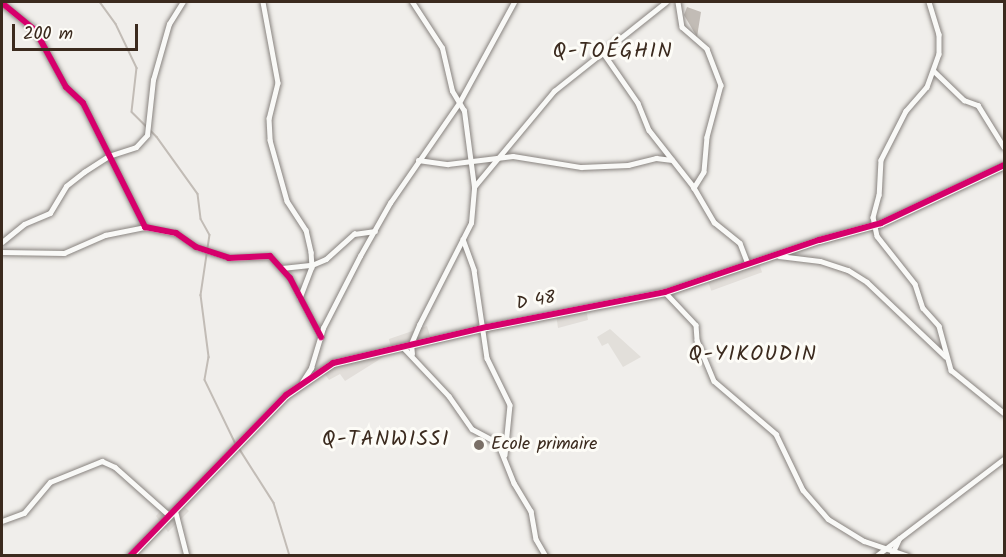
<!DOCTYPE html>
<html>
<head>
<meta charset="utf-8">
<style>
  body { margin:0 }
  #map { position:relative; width:1006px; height:557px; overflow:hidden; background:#f0eeeb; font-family:Kalam,sans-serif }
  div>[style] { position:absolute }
  .built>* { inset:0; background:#e2deda; transform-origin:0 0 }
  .green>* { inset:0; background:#e2dfda }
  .water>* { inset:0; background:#c2bcb6 }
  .stream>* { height:1.5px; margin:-0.75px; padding:0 0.75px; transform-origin:0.75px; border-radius:0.75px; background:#c2bcb6 }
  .roads { filter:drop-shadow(0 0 2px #88837f) drop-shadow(0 0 2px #88837f) }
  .street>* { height:4.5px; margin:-2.25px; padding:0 2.25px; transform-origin:2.25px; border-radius:2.25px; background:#f9f9f7 }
  .secondary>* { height:7px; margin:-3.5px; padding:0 3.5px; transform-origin:3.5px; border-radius:3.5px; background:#f9f9f7 }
  .cycleway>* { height:6px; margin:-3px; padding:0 3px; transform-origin:3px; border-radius:3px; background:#d6006c }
  .dots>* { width:16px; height:16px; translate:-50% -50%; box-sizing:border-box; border:3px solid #fdfcf7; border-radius:50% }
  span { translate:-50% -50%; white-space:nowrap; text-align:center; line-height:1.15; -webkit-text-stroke:6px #fdfcf7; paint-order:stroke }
  .street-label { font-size:18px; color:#3b2a1e }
  .poi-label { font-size:18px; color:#3b2a1e }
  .left { translate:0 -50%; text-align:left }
  .quarter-label { font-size:21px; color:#3b2a1e; letter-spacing:1.5px }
  .frame { position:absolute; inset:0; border:3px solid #3b2a1e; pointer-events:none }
  .scale { position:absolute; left:12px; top:24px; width:126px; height:27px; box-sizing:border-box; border:3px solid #3b2a1e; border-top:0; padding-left:8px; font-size:18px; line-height:21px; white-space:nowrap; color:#3b2a1e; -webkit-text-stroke:4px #fdfcf7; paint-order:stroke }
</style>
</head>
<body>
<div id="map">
  <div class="built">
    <i style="left:758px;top:261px;width:12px;height:54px;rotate:70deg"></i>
    <i style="clip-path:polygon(586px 308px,588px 320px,558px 328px,556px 314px)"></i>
    <i style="clip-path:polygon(427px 326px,431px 339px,391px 348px,389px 339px)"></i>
    <i style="clip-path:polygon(384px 350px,385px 356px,345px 381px,340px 374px,329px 380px,322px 370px)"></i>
    <i style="clip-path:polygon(180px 503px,189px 511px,168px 532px,156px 516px,162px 509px,169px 515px)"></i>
  </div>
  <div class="green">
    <i style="clip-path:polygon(610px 329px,641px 357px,623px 367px,608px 343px,602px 346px,597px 337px)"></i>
  </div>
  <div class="water">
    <i style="clip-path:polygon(687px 7px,701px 12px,697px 37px,684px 15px)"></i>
  </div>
  <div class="stream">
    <i style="left:100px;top:2px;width:27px;rotate:54deg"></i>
    <i style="left:116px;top:24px;width:49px;rotate:64.5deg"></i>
    <i style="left:137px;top:68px;width:44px;rotate:96.5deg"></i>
    <i style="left:132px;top:112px;width:35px;rotate:45deg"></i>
    <i style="left:157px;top:137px;width:70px;rotate:54.3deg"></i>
    <i style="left:198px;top:194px;width:25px;rotate:83deg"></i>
    <i style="left:201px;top:219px;width:18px;rotate:61deg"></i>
    <i style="left:210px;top:235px;width:61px;rotate:98.5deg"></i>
    <i style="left:201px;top:295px;width:63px;rotate:82.6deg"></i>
    <i style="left:209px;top:357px;width:23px;rotate:100deg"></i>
    <i style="left:205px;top:380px;width:71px;rotate:64.2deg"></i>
    <i style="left:239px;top:448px;width:65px;rotate:57.5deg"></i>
    <i style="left:274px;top:503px;width:55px;rotate:73.2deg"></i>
  </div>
  <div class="roads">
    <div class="street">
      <i style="left:263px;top:2px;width:82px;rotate:79.5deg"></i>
      <i style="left:278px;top:83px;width:36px;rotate:104deg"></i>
      <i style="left:269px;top:118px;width:22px;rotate:87deg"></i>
      <i style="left:270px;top:140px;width:63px;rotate:74.4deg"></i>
      <i style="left:287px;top:201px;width:35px;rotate:57deg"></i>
      <i style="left:306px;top:230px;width:23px;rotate:77deg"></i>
      <i style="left:311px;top:252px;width:15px;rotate:86deg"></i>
      <i style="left:312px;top:267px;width:33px;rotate:111deg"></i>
      <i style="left:678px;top:2px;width:25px;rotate:81deg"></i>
      <i style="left:682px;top:27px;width:33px;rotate:41deg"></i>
      <i style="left:707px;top:49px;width:39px;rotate:69deg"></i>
      <i style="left:721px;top:85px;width:54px;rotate:105.1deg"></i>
      <i style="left:707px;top:137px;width:35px;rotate:95deg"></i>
      <i style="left:704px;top:172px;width:19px;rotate:122deg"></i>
      <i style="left:929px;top:2px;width:34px;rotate:73deg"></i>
      <i style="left:939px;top:34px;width:20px;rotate:90deg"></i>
      <i style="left:939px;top:54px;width:35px;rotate:110deg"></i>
      <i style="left:927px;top:87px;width:32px;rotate:131deg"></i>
      <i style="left:906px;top:111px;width:55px;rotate:117deg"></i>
      <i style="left:881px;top:160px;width:35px;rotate:93deg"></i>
      <i style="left:879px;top:195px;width:23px;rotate:105deg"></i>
      <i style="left:873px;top:217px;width:19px;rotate:78deg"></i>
      <i style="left:877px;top:236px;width:61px;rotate:51.6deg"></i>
      <i style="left:915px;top:284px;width:25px;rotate:72deg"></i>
      <i style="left:923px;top:308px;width:24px;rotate:48deg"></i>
      <i style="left:939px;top:326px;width:46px;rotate:74.7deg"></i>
      <i style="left:951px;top:370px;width:68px;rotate:39.1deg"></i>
      <i style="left:2px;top:3px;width:43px;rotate:39.3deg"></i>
      <i style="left:35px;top:30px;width:65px;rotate:61.5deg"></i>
      <i style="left:66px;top:87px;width:23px;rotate:43deg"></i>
      <i style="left:83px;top:103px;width:139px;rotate:63.4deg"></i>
      <i style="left:145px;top:227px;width:32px;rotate:11deg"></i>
      <i style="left:176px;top:233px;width:24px;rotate:35deg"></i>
      <i style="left:196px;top:247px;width:35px;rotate:18deg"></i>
      <i style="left:229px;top:258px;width:41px;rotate:-2.8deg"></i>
      <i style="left:270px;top:256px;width:30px;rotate:48deg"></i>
      <i style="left:290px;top:278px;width:67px;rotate:62.3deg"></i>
      <i style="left:602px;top:51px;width:63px;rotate:55.3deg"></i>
      <i style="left:638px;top:103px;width:29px;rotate:68deg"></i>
      <i style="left:649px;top:130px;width:71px;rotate:51.8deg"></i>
      <i style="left:693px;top:186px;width:42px;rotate:59.7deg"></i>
      <i style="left:714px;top:222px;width:33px;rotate:39deg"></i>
      <i style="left:740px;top:243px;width:22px;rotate:69deg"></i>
      <i style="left:934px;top:71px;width:42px;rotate:44deg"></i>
      <i style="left:964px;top:100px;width:15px;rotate:20deg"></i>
      <i style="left:978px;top:105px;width:49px;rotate:58.2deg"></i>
      <i style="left:418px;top:160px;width:30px;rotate:8deg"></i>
      <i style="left:448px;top:164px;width:65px;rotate:-7deg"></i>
      <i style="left:513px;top:156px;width:69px;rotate:9.2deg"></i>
      <i style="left:581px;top:167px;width:47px;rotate:-2.4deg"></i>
      <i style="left:628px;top:165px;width:29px;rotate:-14deg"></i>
      <i style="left:656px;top:158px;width:16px;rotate:7deg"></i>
      <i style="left:474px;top:187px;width:125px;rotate:-50.2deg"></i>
      <i style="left:554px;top:91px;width:143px;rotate:-38.5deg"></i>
      <i style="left:463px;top:239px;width:33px;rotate:70deg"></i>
      <i style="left:474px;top:270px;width:89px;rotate:81.6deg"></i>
      <i style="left:487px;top:358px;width:52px;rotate:63.9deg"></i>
      <i style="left:510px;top:405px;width:50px;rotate:95.7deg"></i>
      <i style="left:2px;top:242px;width:28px;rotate:-39deg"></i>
      <i style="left:24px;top:224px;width:28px;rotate:-23deg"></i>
      <i style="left:50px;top:213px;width:31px;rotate:-59deg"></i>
      <i style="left:66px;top:186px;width:23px;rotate:-38deg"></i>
      <i style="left:84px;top:172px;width:30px;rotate:-33deg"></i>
      <i style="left:109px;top:156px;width:28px;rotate:-18deg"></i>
      <i style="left:136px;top:147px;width:16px;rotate:-47deg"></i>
      <i style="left:147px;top:135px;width:55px;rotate:-83.8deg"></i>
      <i style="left:153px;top:80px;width:58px;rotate:-74.1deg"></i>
      <i style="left:169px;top:24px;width:26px;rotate:-58deg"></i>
      <i style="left:2px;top:252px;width:62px;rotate:0.9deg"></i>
      <i style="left:64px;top:253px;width:45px;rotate:-23.7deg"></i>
      <i style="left:105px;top:235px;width:41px;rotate:-11.3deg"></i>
      <i style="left:779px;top:256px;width:41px;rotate:7deg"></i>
      <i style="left:820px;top:261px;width:29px;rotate:18deg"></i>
      <i style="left:848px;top:270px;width:22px;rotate:32deg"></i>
      <i style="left:867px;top:282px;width:108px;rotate:43.5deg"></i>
      <i style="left:282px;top:268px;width:30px;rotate:-6deg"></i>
      <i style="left:312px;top:265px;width:15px;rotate:-23deg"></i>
      <i style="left:326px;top:259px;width:38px;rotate:-42deg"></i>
      <i style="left:354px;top:234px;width:21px;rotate:-8deg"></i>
      <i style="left:665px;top:292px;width:45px;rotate:46.8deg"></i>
      <i style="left:696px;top:325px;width:15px;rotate:86deg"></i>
      <i style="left:697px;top:340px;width:44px;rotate:67.5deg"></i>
      <i style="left:714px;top:381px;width:82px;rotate:40.5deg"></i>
      <i style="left:776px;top:434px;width:62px;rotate:64.3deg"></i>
      <i style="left:803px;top:490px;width:38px;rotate:49deg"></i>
      <i style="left:828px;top:519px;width:42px;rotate:31.4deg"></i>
      <i style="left:864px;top:541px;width:46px;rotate:18.8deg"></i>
      <i style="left:403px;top:347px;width:67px;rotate:46.8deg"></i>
      <i style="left:449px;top:396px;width:40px;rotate:55.1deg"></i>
      <i style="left:472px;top:429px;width:30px;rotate:28deg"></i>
      <i style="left:498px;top:443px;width:43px;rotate:68.2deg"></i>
      <i style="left:514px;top:483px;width:33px;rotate:59deg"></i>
      <i style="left:531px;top:511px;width:28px;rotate:80deg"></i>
      <i style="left:536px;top:539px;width:20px;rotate:60deg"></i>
      <i style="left:412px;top:354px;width:10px;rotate:-96deg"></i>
      <i style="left:411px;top:344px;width:21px;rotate:-67deg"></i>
      <i style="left:419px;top:325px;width:114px;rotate:-63deg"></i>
      <i style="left:471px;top:223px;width:36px;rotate:-85deg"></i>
      <i style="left:474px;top:187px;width:77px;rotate:-97.5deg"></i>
      <i style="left:464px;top:111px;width:23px;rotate:-121deg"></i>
      <i style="left:452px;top:91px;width:44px;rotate:-103.1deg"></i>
      <i style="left:442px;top:48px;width:55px;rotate:-123.1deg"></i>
      <i style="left:302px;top:382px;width:17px;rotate:-57deg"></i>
      <i style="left:311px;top:368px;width:42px;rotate:-73.3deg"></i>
      <i style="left:323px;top:328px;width:81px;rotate:-62.8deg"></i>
      <i style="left:360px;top:256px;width:61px;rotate:-60.5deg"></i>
      <i style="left:390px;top:203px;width:121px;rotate:-55.4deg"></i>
      <i style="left:459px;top:103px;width:115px;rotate:-61.4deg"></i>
      <i style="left:175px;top:509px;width:49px;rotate:75.7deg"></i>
      <i style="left:2px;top:521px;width:23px;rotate:-20deg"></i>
      <i style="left:24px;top:513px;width:40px;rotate:-50deg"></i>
      <i style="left:50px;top:482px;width:56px;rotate:-22deg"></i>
      <i style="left:102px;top:461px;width:14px;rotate:25deg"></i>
      <i style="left:115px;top:467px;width:72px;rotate:41.6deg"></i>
      <i style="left:876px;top:556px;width:161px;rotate:-37.2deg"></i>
      <i style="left:891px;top:556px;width:19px;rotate:-65deg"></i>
    </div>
    <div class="secondary">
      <i style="left:130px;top:556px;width:224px;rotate:-45.9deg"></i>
      <i style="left:286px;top:395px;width:57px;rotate:-34.2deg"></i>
      <i style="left:333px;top:363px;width:158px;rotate:-13.2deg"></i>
      <i style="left:487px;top:327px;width:181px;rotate:-11.1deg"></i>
      <i style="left:665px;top:292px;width:163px;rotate:-18.7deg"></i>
      <i style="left:819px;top:240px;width:64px;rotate:-15.3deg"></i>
      <i style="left:881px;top:223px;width:136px;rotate:-25.2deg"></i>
    </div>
  </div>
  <div class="cycleway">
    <i style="left:2px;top:3px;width:43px;rotate:39.3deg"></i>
    <i style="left:35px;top:30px;width:65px;rotate:61.5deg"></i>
    <i style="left:66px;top:87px;width:23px;rotate:43deg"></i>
    <i style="left:83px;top:103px;width:139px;rotate:63.4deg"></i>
    <i style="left:145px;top:227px;width:32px;rotate:11deg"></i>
    <i style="left:176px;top:233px;width:24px;rotate:35deg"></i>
    <i style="left:196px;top:247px;width:35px;rotate:18deg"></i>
    <i style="left:229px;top:258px;width:41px;rotate:-2.8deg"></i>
    <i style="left:270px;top:256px;width:30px;rotate:48deg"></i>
    <i style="left:290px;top:278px;width:67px;rotate:62.3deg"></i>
    <i style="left:130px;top:556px;width:224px;rotate:-45.9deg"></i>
    <i style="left:286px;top:395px;width:57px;rotate:-34.2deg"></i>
    <i style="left:333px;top:363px;width:158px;rotate:-13.2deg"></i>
    <i style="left:487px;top:327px;width:181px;rotate:-11.1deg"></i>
    <i style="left:665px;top:292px;width:163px;rotate:-18.7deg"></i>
    <i style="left:819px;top:240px;width:64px;rotate:-15.3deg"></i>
    <i style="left:881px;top:223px;width:136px;rotate:-25.2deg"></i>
  </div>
  <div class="dots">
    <i style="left:479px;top:445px;background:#7a6f66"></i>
  </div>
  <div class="street-label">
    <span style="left:536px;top:302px;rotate:-10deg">D 48</span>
  </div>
  <div class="poi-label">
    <span class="left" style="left:491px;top:445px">Ecole primaire</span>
  </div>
  <div class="quarter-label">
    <span style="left:613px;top:52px">Q-TOÉGHIN</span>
    <span style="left:753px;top:355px">Q-YIKOUDIN</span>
    <span style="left:386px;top:440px">Q-TANWISSI</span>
  </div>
  <div class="frame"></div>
  <div class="scale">200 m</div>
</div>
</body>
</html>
